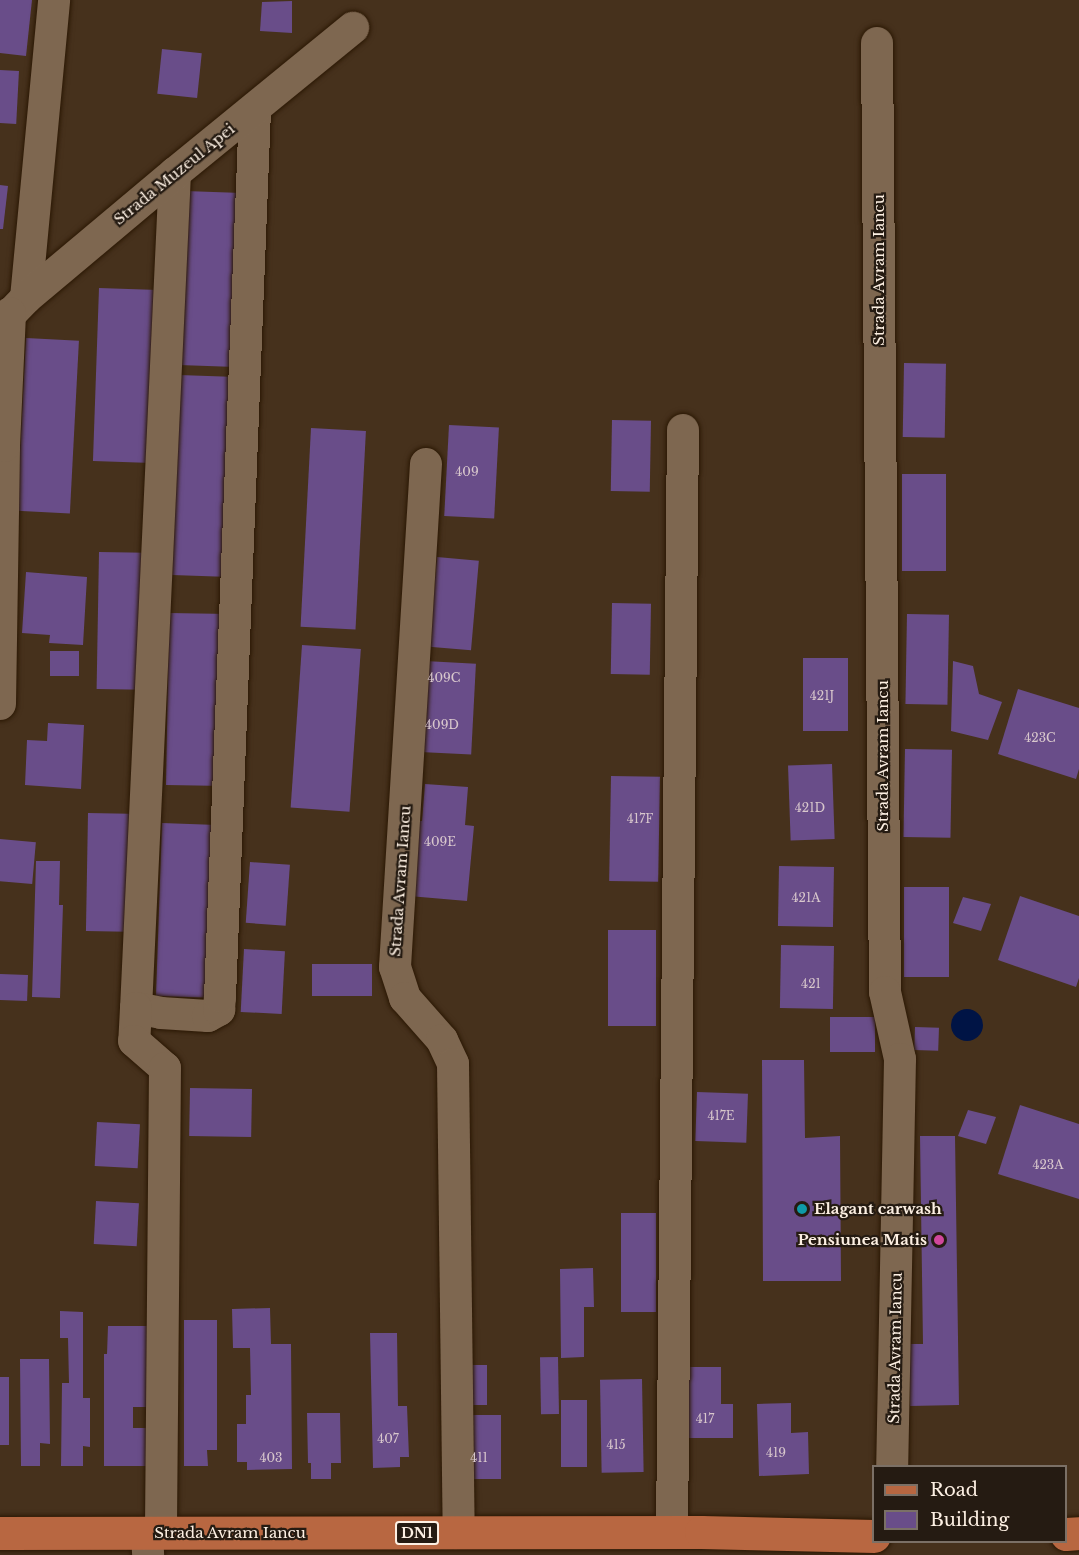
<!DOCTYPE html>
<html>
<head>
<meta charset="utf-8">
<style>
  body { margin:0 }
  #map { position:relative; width:1079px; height:1555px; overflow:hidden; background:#46311c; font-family:"Libre Baskerville",serif }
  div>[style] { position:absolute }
  .water>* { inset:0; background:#001445 }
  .round { border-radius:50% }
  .building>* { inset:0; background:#694d89; transform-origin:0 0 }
  .roads { filter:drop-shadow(0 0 2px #2b1804) drop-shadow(0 0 2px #2b1804) }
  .minor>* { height:32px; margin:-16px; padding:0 16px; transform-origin:16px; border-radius:16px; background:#7e6750 }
  .major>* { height:33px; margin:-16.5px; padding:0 16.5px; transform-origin:16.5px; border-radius:16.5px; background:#b86741 }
  .dots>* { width:16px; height:16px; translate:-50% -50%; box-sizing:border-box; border:3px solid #251b12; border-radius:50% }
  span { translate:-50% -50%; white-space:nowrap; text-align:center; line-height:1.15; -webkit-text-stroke:4.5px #251b12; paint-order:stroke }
  .number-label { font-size:12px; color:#d8c7cc }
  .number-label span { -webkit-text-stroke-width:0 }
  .shield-label span { padding:2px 4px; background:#251b12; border:2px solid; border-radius:4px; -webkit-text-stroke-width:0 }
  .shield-label { font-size:14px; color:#fdf0e3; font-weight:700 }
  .street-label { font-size:15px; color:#fdf0e3 }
  .poi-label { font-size:15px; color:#fdf0e3; font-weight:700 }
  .left { translate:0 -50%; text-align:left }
  .right { translate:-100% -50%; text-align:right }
  .legend { position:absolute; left:872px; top:1465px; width:195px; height:78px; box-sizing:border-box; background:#251b12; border:2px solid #7b7066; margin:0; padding:8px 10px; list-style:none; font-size:18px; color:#fdf0e3 }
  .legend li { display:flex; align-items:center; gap:12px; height:30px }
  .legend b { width:30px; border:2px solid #7b7066 }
</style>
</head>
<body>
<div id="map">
  <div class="water">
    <i class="round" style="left:951px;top:1009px;width:32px;height:32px"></i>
  </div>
  <div class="building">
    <i style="clip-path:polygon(0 0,32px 0,26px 56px,0 53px)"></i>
    <i style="clip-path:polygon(292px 1px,292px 33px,260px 31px,262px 2px)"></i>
    <i style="left:162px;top:49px;width:40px;height:45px;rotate:6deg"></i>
    <i style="left:0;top:70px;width:19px;height:53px;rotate:3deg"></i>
    <i style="clip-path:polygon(0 185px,8px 186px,3px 229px,0 229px)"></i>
    <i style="left:185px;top:191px;width:57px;height:174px;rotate:2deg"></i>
    <i style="left:99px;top:288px;width:59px;height:173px;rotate:2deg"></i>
    <i style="left:26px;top:338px;width:53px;height:173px;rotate:3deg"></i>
    <i style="left:904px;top:363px;width:42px;height:74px;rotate:1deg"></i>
    <i style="left:179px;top:375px;width:58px;height:200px;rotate:2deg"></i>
    <i style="left:612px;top:420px;width:39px;height:71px;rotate:1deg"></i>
    <i style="left:449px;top:425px;width:50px;height:91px;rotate:3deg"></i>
    <i style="left:311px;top:428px;width:55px;height:199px;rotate:3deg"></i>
    <i style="left:902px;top:474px;width:44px;height:97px"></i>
    <i style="left:99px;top:552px;width:47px;height:137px;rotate:1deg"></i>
    <i style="left:437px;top:557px;width:42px;height:90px;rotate:5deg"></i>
    <i style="clip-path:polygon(26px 572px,87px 577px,83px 645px,49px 643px,50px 635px,22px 633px)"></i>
    <i style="left:612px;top:603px;width:39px;height:71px;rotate:1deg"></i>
    <i style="left:169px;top:613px;width:60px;height:172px;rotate:1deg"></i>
    <i style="left:907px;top:614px;width:42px;height:90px;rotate:1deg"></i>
    <i style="left:302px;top:645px;width:59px;height:163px;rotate:4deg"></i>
    <i style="left:50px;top:651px;width:29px;height:25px"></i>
    <i style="left:803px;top:658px;width:45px;height:73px"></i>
    <i style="left:425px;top:661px;width:51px;height:91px;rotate:3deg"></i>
    <i style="clip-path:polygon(953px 661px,973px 666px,979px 694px,1002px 702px,988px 740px,951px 731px)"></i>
    <i style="clip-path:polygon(1018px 689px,1079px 708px,1079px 769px,1076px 779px,998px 754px)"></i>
    <i style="clip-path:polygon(48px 723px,84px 725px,81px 789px,25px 785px,27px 740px,47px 741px)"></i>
    <i style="left:905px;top:749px;width:47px;height:88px;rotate:1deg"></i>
    <i style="left:832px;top:764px;width:75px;height:44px;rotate:88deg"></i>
    <i style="left:611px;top:776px;width:49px;height:105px;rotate:1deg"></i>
    <i style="clip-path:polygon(425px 784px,468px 787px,465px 825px,474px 826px,467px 901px,409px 896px,415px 821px,422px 821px)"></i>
    <i style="left:88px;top:813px;width:41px;height:118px;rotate:1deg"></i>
    <i style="left:162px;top:823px;width:55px;height:173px;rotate:2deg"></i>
    <i style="left:0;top:839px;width:36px;height:42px;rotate:5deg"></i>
    <i style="clip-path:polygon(36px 861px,60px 861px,59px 905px,63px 905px,60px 998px,32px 997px)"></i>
    <i style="left:250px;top:862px;width:40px;height:61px;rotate:4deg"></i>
    <i style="left:779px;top:866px;width:55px;height:60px;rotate:1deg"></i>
    <i style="left:904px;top:887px;width:45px;height:90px"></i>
    <i style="clip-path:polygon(1020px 896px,1079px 916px,1079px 978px,1076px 987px,998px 960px)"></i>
    <i style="clip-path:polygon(963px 897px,991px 904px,981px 931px,953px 923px)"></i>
    <i style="left:608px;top:930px;width:48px;height:96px"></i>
    <i style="left:781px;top:945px;width:53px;height:63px;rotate:1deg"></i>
    <i style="left:244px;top:949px;width:41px;height:63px;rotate:3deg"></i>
    <i style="left:372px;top:964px;width:32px;height:60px;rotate:90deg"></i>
    <i style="left:0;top:974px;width:28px;height:26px;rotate:2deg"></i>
    <i style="left:830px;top:1017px;width:45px;height:35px"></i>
    <i style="left:915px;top:1027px;width:24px;height:23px;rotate:2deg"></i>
    <i style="clip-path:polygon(762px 1060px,804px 1060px,805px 1138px,840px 1136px,841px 1281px,763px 1281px)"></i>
    <i style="left:190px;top:1088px;width:62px;height:48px;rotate:1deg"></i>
    <i style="left:697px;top:1092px;width:51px;height:49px;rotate:2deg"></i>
    <i style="clip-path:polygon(1020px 1105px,1079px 1124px,1079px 1199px,998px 1174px)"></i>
    <i style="clip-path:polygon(968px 1110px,996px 1117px,986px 1144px,958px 1136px)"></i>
    <i style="left:97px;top:1122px;width:43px;height:44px;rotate:3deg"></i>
    <i style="clip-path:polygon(920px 1136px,955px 1136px,959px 1405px,910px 1406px,910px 1344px,923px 1344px)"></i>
    <i style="left:96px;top:1201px;width:43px;height:43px;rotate:3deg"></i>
    <i style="left:621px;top:1213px;width:35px;height:99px"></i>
    <i style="clip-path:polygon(593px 1268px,594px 1307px,584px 1307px,584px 1357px,561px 1358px,560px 1269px)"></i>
    <i style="clip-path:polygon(270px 1308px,271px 1344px,291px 1344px,292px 1469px,247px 1470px,247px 1462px,237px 1462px,237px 1424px,246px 1424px,246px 1395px,251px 1395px,250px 1348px,233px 1348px,232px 1309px)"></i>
    <i style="clip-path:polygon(60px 1311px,83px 1312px,83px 1398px,90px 1398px,90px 1447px,83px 1446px,83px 1466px,61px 1466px,62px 1383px,69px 1383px,68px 1338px,60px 1338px)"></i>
    <i style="clip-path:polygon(184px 1320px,217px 1320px,217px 1450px,207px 1450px,208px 1466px,184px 1466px)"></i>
    <i style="clip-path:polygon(108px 1326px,149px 1326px,152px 1407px,133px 1407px,133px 1428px,146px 1428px,146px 1466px,104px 1466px,104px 1354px,107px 1354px)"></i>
    <i style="clip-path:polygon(370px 1333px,397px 1333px,398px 1406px,407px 1406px,409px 1457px,400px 1457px,400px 1467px,373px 1468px)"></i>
    <i style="left:558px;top:1357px;width:57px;height:18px;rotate:89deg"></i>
    <i style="clip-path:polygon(20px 1359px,49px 1359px,50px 1444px,40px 1443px,40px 1466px,21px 1466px)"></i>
    <i style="left:469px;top:1365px;width:18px;height:40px"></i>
    <i style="clip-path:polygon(684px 1367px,721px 1367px,721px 1404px,733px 1404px,733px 1438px,684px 1438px)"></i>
    <i style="left:0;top:1377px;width:9px;height:68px"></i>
    <i style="left:642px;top:1379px;width:93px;height:42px;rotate:89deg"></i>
    <i style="left:587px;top:1400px;width:67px;height:26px;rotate:90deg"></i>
    <i style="clip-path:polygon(791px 1403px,791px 1433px,808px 1432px,809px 1474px,759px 1476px,757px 1404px)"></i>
    <i style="clip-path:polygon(307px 1413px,340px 1413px,341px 1463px,331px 1463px,331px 1479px,311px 1479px,311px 1463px,308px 1463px)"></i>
    <i style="left:465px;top:1415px;width:36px;height:64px"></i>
  </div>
  <div class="roads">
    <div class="minor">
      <i style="left:877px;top:43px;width:949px;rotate:89.52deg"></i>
      <i style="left:885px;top:992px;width:69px;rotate:77.4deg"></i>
      <i style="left:900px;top:1059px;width:407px;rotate:91.1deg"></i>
      <i style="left:175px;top:173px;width:836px;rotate:92.67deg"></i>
      <i style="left:136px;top:1008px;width:25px;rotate:11deg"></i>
      <i style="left:161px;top:1013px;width:47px;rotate:3.7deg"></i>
      <i style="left:208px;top:1016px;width:13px;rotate:-29deg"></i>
      <i style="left:219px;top:1010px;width:13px;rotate:-86deg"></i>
      <i style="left:220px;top:997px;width:889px;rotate:-87.74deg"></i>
      <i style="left:26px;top:298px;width:299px;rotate:-84.6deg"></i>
      <i style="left:0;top:325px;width:37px;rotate:-46deg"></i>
      <i style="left:26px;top:298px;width:194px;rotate:-40deg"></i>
      <i style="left:175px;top:173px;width:230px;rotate:-39.2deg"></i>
      <i style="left:426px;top:464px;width:504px;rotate:93.53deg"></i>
      <i style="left:395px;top:967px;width:33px;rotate:72deg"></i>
      <i style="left:405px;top:998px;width:56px;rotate:48.6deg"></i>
      <i style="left:442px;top:1040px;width:26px;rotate:65deg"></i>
      <i style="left:453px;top:1064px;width:469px;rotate:89.3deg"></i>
      <i style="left:0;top:704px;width:258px;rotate:-89.1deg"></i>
      <i style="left:4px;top:446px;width:133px;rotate:-87.4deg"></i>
      <i style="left:136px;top:1008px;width:33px;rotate:93deg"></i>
      <i style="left:134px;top:1041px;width:41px;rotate:41.1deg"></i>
      <i style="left:165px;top:1068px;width:465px;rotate:90.5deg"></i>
      <i style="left:147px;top:1533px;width:22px;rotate:87deg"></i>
      <i style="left:672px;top:1533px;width:1103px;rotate:-89.43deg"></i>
    </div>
    <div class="major">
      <i style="left:0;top:1533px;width:701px;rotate:-0.08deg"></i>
      <i style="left:701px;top:1532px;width:173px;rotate:1.3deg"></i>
      <i style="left:1066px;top:1534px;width:13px;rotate:-4deg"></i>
    </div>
  </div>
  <div class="dots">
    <i style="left:802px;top:1209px;background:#0f9aa8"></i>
    <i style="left:939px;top:1240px;background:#d1479c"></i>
  </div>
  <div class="number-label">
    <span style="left:467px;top:472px">409</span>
    <span style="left:444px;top:678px">409C</span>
    <span style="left:822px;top:696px">421J</span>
    <span style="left:442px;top:725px">409D</span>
    <span style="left:1040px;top:738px">423C</span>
    <span style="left:810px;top:808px">421D</span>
    <span style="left:640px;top:819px">417F</span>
    <span style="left:440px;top:842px">409E</span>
    <span style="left:806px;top:898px">421A</span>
    <span style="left:811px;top:984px">421</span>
    <span style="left:721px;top:1116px">417E</span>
    <span style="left:1048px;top:1165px">423A</span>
    <span style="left:705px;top:1419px">417</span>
    <span style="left:388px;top:1439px">407</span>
    <span style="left:616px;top:1445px">415</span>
    <span style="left:776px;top:1453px">419</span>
    <span style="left:271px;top:1458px">403</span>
    <span style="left:479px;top:1458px">411</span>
  </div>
  <div class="shield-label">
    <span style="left:417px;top:1533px">DN1</span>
  </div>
  <div class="street-label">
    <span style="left:174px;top:174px;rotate:-39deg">Strada Muzeul Apei</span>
    <span style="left:879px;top:270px;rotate:-90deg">Strada Avram Iancu</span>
    <span style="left:883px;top:756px;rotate:-90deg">Strada Avram Iancu</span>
    <span style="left:400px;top:881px;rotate:-86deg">Strada Avram Iancu</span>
    <span style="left:895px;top:1348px;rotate:-89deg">Strada Avram Iancu</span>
    <span style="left:230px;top:1533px">Strada Avram Iancu</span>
  </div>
  <div class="poi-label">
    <span class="left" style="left:814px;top:1209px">Elagant carwash</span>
    <span class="right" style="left:927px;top:1240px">Pensiunea Matis</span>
  </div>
  <ul class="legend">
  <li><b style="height:8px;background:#b86741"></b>Road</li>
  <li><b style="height:16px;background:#694d89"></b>Building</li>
  </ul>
</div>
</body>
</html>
